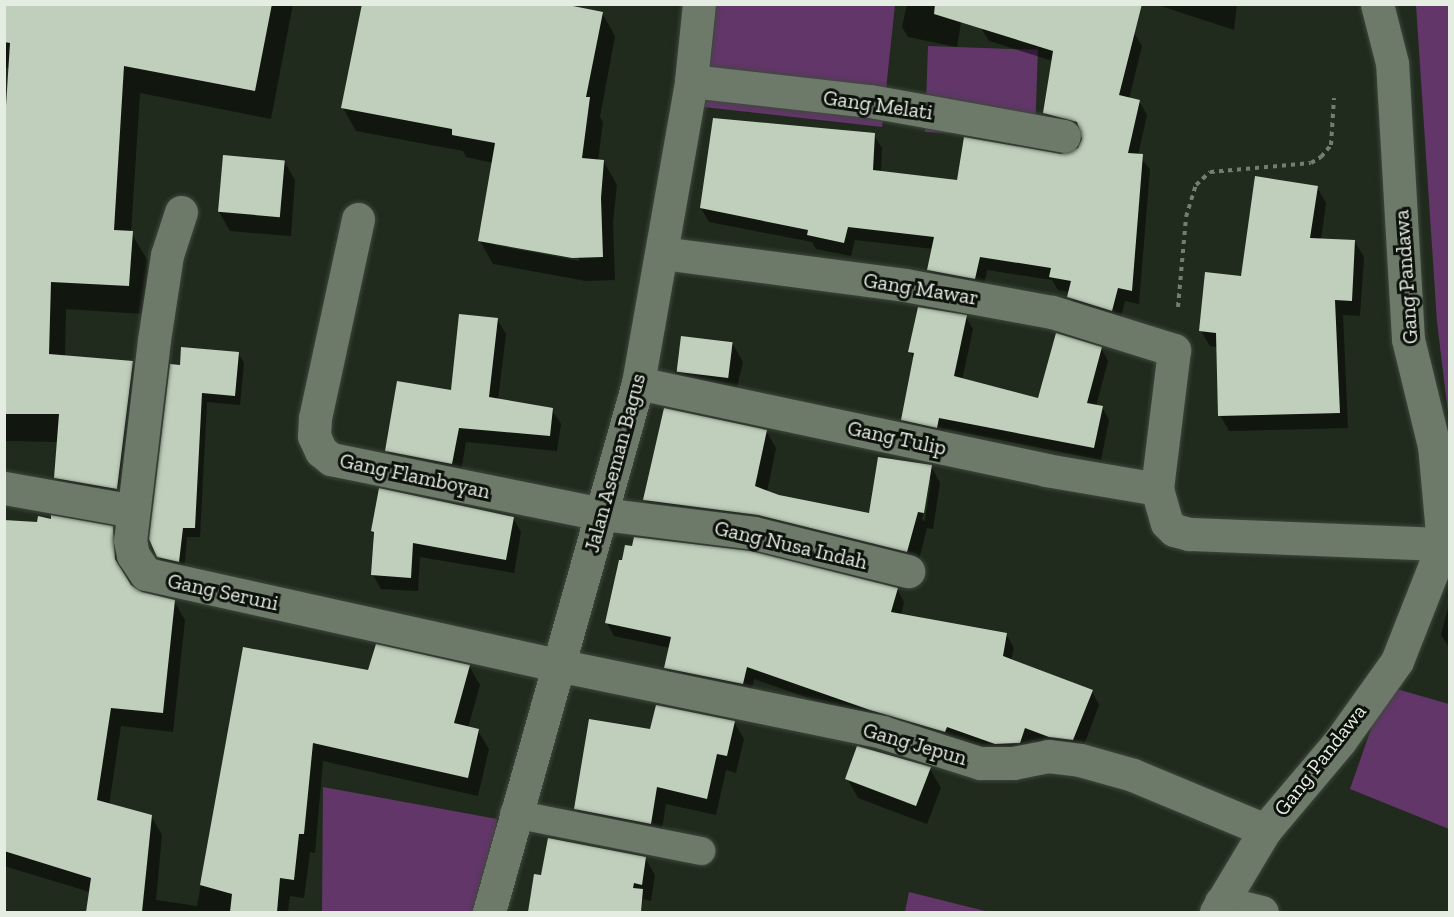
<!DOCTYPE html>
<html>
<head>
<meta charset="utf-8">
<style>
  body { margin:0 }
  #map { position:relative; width:1454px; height:917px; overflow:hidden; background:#202a1d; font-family:"Zilla Slab",serif }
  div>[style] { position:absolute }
  .green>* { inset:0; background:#623669; transform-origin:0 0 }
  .shadow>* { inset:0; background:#0007 }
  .building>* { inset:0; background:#c0cebc; transform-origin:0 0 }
  .path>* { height:4px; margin-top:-2px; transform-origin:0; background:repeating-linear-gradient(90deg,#747d71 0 4.5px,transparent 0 9px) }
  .roads { filter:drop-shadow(0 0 2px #3e473c) drop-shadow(0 0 2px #3e473c) }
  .lane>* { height:28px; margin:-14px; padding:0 14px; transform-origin:14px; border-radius:14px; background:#6d7969 }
  .street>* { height:33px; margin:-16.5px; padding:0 16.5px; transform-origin:16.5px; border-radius:16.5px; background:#6d7969 }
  span { translate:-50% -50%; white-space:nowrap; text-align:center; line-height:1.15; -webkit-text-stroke:6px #0d110b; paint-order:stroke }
  .street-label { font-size:21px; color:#e5ede3 }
  .frame { position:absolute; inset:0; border:6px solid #e5ede3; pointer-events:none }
</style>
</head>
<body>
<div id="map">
  <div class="green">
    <i style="clip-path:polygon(698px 5px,895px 5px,882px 127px,686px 105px)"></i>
    <i style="clip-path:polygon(1416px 5px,1449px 5px,1449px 421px,1437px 322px)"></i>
    <i style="left:928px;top:46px;width:110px;height:86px;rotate:2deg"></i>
    <i style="clip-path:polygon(1386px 686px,1449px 704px,1449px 829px,1350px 789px)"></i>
    <i style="clip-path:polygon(323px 787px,497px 819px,492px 912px,322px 912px)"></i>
    <i style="clip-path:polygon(909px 892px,989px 912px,905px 912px)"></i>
  </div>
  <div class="shadow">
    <i style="clip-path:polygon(4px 4px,293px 4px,271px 119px,140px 93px,131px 233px,148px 261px,144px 314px,66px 309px,65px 357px,132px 362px,148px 390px,133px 517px,72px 506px,56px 478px,58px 442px,4px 441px,4px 162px,10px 68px,4px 67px)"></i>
    <i style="clip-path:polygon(907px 4px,964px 4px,957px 47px,908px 37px,902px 27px)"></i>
    <i style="clip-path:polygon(1158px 4px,1237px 4px,1234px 30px,1158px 5px)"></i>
    <i style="clip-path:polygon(evenodd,602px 13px,615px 36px,600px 117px,603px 122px,598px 161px,604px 162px,617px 185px,613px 222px,615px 280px,586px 281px,493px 264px,480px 241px,493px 163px,466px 157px,463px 151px,356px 131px,343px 108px,602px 13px,494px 242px,579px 258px,579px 261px,494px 245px,494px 242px)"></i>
    <i style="clip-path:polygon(981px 28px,1134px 33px,1142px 46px,1129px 99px,1139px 101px,1147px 115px,1138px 155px,1150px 169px,1139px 304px,1125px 301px,1119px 324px,1076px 310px,1070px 292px,1058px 290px,1052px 280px,987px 270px,983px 292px,936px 283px,928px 270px,933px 249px,855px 240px,851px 256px,816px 249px,812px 242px,709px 222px,701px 208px,874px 135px,882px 148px,881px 172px,958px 182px,1079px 150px,1082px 134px,1052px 126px,1045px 113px,1053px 61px,989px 41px)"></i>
    <i style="clip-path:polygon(284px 161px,295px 180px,291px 236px,230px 231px,219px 212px)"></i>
    <i style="clip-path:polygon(1317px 187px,1326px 203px,1321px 240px,1355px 242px,1364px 257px,1360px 316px,1343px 315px,1348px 428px,1229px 431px,1220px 415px,1218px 347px,1210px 346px,1201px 331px)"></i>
    <i style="clip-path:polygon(966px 317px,973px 329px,962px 380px,1039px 399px,1101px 348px,1108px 361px,1096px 406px,1102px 407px,1109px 420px,1101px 460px,945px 429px,944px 439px,910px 432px,903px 420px,914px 359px,910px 352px)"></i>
    <i style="clip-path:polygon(497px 319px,506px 334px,498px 400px,552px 410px,561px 424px,557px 451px,466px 442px,460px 478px,395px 465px,387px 451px,452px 392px)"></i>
    <i style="clip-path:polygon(732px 343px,743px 362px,734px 400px,685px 390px,674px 371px)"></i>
    <i style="clip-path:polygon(238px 353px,244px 363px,240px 405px,207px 402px,200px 537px,187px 537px,184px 571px,164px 567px,159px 557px,181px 366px)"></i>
    <i style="clip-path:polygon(evenodd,766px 431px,776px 448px,767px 492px,779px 496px,870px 515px,931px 466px,940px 483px,933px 529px,927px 528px,917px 568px,654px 517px,645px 500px,766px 431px,928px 479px,931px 479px,925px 521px,922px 520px,928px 479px)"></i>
    <i style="clip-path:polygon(513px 518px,521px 532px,514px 573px,420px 557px,418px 591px,381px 589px,373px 575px,373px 531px)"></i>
    <i style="clip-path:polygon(4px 521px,112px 528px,123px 547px,125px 578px,129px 586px,141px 594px,174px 601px,185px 620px,173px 732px,121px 726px,109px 805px,151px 816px,162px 835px,156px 900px,197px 906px,244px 649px,369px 671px,469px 666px,480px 685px,468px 728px,478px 731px,489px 749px,478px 796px,323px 761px,315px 853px,310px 852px,304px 898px,290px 896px,288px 912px,88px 912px,90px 892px,4px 866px)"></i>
    <i style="clip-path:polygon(897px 589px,904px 602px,901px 615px,1006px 634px,1014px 648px,1011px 660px,1092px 691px,1099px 705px,1081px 753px,1058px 750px,1032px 740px,1027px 755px,1004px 757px,879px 723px,754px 679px,750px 697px,673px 681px,666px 668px,670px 648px,614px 636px,607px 623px)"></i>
    <i style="clip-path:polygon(1450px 600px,1450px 649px,1441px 635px)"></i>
    <i style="clip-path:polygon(734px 722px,744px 739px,736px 773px,726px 770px,716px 815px,666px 804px,660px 841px,586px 826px,576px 809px,651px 731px)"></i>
    <i style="clip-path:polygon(858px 748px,930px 769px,941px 788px,927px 824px,858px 798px,847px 778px)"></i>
    <i style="clip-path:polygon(645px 858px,655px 875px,651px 901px,643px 899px,641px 912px,529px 912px,535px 875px)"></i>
  </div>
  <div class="building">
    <i style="clip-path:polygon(4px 4px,272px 4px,255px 91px,124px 66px,114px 230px,133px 231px,129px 286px,51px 282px,49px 354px,133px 361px,117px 489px,54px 478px,59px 414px,4px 414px,4px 137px,10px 43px,4px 42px)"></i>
    <i style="clip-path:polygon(362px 4px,563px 4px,603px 12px,586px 97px,590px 97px,582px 158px,604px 160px,601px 198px,603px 257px,572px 258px,478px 241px,495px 143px,452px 135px,452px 129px,341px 108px)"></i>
    <i style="clip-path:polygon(935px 4px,1142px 4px,1119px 95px,1140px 100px,1128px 153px,1143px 154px,1132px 291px,1118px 288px,1112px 311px,1067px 297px,1071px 281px,1049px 277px,1051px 268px,980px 257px,975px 279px,927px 270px,934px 237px,848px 227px,844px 243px,807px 235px,808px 230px,700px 208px,713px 118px,875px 133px,873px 170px,957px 180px,964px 137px,1061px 154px,1078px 148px,1082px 139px,1077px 122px,1043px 113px,1053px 51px,934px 14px)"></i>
    <i style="left:223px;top:155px;width:62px;height:57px;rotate:5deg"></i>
    <i style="clip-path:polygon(1255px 176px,1318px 186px,1310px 238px,1355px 240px,1352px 301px,1335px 300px,1340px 413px,1218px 416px,1216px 333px,1199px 331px,1205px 272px,1241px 276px)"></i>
    <i style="clip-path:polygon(918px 307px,967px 315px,954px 376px,1038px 398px,1056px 333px,1102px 347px,1087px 403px,1103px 406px,1094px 448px,939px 418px,937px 428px,901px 420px,914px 353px,908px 352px)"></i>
    <i style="clip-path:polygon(459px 314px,498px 318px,489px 397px,553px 408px,550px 436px,459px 428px,452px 464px,385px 451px,397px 381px,451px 390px)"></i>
    <i style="left:681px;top:336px;width:52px;height:36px;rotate:7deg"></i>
    <i style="clip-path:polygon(181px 347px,239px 352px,235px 396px,202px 393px,195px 528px,183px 528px,179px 562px,157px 557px,149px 539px,170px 364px,180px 365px)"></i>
    <i style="clip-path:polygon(664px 408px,767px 430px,755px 486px,779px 495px,869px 513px,878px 457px,932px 465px,924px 513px,918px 512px,907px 552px,758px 515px,643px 500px)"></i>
    <i style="clip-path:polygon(379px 488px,514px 517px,506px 560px,413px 543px,411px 578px,371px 575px,374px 532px,371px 531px)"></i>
    <i style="clip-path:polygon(51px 515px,113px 526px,115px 559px,131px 585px,142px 592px,175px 600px,163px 713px,111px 708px,97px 800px,152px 815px,142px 912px,86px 912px,91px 878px,4px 851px,4px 520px,37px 522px,38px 516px,51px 519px)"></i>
    <i style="clip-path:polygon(634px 537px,751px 551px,898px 588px,891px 612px,1007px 633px,1003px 656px,1093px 690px,1073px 740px,1049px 737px,1025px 728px,1020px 743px,995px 744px,947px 727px,945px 732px,870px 710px,747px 667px,743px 684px,664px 668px,671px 637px,605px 623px,619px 560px,622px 560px,625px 545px,632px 546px)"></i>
    <i style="clip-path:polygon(376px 644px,470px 665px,454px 723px,479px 729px,468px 778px,313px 743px,304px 834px,299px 834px,294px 880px,280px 878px,277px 912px,230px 912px,232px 894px,200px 885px,243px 647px,368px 670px)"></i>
    <i style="clip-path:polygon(656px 705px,735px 721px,727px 756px,717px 754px,707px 799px,657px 787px,651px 824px,574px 809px,589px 719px,650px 729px)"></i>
    <i style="clip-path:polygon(857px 746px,931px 767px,916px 806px,845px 779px)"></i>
    <i style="clip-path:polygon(548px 838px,646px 857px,642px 885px,634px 883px,633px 888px,643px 889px,641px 912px,528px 912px,534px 874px,541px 875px)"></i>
  </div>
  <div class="path">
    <i style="left:1178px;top:307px;width:90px;rotate:-84.9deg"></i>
    <i style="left:1186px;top:217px;width:34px;rotate:-73deg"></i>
    <i style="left:1196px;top:185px;width:19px;rotate:-43deg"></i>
    <i style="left:1210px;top:172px;width:101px;rotate:-5.1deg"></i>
    <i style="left:1311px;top:163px;width:12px;rotate:-31deg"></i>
    <i style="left:1321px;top:157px;width:16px;rotate:-50deg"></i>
    <i style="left:1331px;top:145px;width:47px;rotate:-86.3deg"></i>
  </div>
  <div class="roads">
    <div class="lane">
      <i style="left:514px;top:814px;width:191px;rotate:11.2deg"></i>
    </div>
    <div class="street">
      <i style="left:691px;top:81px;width:180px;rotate:6.4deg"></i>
      <i style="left:870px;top:101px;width:197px;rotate:10.2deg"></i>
      <i style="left:181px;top:212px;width:45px;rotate:108deg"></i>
      <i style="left:167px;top:255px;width:86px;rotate:98.7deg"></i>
      <i style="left:154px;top:340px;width:201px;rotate:96.8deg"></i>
      <i style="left:130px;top:540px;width:15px;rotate:79deg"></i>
      <i style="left:133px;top:555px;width:23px;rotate:56deg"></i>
      <i style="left:146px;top:574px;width:421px;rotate:12.5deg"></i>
      <i style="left:557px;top:665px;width:332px;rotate:11.6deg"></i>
      <i style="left:882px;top:732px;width:103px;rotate:17.6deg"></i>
      <i style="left:980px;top:763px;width:33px"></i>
      <i style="left:1013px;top:763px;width:36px;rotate:-11deg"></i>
      <i style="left:1048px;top:756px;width:32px;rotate:7deg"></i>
      <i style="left:1080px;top:760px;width:55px;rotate:15.8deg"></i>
      <i style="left:1133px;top:775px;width:143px;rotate:22.6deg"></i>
      <i style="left:358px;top:219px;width:204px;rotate:102.2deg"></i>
      <i style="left:315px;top:418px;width:18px;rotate:93deg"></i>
      <i style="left:314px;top:436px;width:17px;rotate:65deg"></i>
      <i style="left:321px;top:451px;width:13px;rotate:39deg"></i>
      <i style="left:331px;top:459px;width:277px;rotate:11.5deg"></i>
      <i style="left:602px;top:514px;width:153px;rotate:7.1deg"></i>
      <i style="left:754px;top:533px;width:159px;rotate:13.9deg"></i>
      <i style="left:662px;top:253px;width:245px;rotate:7.5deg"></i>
      <i style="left:905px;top:285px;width:149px;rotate:10.4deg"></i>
      <i style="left:1052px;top:312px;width:128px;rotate:17.3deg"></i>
      <i style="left:1174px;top:350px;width:140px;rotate:97deg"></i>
      <i style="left:1157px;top:489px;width:35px;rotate:74deg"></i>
      <i style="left:1167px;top:523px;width:10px;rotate:45deg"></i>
      <i style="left:1174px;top:530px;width:16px;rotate:15deg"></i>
      <i style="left:1189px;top:534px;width:254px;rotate:2.3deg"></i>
      <i style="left:638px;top:383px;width:417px;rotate:12deg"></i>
      <i style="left:1046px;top:470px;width:113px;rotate:9.7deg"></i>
      <i style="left:4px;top:488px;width:131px;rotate:10.1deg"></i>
      <i style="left:1221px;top:902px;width:42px;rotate:13.7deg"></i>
      <i style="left:489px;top:912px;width:550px;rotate:-74.27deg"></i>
      <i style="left:638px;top:383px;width:307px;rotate:-80deg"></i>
      <i style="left:691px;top:81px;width:77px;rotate:-84.1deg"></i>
      <i style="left:1216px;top:912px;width:96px;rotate:-59.1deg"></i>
      <i style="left:1265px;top:830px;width:116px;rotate:-49.9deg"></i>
      <i style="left:1340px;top:741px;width:98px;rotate:-54.5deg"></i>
      <i style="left:1397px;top:661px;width:126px;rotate:-68.5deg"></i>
      <i style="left:1443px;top:544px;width:98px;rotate:-95.2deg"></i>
      <i style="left:1434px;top:446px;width:110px;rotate:-103.7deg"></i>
      <i style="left:1408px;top:339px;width:276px;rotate:-93.3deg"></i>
      <i style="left:1392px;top:63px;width:61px;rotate:-104.3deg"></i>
    </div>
  </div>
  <div class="street-label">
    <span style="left:878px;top:105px;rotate:8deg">Gang Melati</span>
    <span style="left:1406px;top:277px;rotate:-94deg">Gang Pandawa</span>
    <span style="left:921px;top:289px;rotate:9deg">Gang Mawar</span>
    <span style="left:897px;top:438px;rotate:12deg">Gang Tulip</span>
    <span style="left:615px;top:463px;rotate:-75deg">Jalan Aseman Bagus</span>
    <span style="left:415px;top:476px;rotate:12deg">Gang Flamboyan</span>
    <span style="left:791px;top:545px;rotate:13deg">Gang Nusa Indah</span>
    <span style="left:223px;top:592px;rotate:12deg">Gang Seruni</span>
    <span style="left:915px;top:744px;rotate:16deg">Gang Jepun</span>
    <span style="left:1320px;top:760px;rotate:-52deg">Gang Pandawa</span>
  </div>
  <div class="frame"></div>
</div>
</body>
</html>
